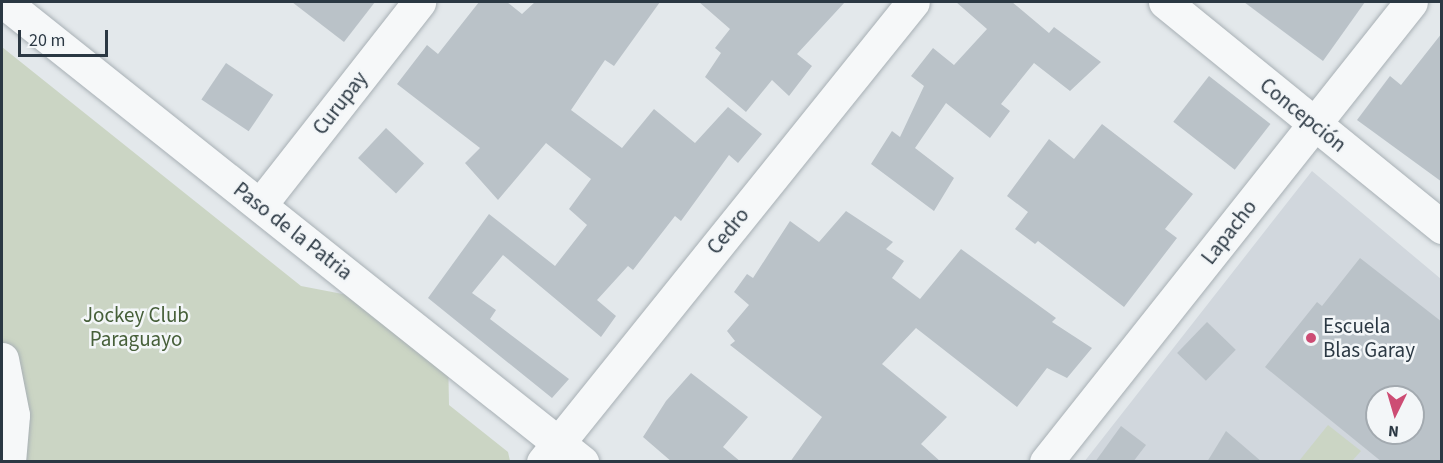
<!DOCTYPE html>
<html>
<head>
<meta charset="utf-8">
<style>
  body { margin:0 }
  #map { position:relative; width:1443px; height:463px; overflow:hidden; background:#e3e8eb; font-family:"Source Sans 3",sans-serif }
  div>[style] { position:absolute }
  .built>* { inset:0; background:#d1d7dd }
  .green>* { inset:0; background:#cbd5c4 }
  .building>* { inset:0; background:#bac2c8; transform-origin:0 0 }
  .roads { filter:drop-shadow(0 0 2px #a8b0b5) drop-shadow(0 0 2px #a8b0b5) }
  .minor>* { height:33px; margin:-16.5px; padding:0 16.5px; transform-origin:16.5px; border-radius:16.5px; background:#f6f8f9 }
  .dots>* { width:16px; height:16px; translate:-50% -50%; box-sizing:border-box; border:3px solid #f3f6f8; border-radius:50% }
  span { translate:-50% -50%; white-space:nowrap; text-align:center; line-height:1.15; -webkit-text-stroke:5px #f3f6f8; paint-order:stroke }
  .street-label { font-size:21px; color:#2b3843 }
  .park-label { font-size:21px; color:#465f39 }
  .poi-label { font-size:21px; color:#2b3843 }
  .left { translate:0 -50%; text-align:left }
  .frame { position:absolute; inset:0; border:3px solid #2b3843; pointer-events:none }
  .north { position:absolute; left:1365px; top:385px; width:60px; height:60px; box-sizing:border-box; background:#f3f6f8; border:2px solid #a3aab0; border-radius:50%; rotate:185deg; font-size:16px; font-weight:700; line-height:24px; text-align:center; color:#2b3843 }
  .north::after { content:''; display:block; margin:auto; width:21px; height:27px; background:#cd4c74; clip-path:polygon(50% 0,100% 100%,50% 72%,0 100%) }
  .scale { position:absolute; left:18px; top:30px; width:90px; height:27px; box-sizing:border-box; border:3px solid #2b3843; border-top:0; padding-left:8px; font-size:18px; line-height:21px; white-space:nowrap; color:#2b3843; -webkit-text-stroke:4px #f3f6f8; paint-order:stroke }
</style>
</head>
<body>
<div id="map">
  <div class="built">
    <i style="clip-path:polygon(evenodd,1312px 171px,1441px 279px,1441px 461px,1084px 462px,1312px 171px,1377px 397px,1413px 397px,1413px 433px,1377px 433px,1377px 397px)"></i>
  </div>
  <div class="green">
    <i style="clip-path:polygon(2px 47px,301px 286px,353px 296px,448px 354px,449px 405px,508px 452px,510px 461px,2px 461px)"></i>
    <i style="clip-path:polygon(1328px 425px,1361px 451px,1352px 461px,1299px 461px)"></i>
  </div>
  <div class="building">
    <i style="clip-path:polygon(292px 2px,375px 2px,344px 42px)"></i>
    <i style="clip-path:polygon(479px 2px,507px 2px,522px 14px,535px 2px,660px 2px,614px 66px,605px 60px,571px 110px,622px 148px,654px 109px,695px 143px,728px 107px,762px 134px,738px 163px,729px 155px,681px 221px,675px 216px,633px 270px,628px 266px,597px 300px,616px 316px,601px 337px,503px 255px,472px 293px,496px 310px,490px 319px,569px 379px,552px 398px,428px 298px,489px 214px,555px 266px,587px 225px,569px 209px,591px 179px,546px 143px,498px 200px,465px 163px,480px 148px,397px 84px,427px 45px,438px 54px)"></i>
    <i style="clip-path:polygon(699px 2px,845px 2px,797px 54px,812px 66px,789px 96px,772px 80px,746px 112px,705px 77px,721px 53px,715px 48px,730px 29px)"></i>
    <i style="clip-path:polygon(956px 2px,1012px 2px,1049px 33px,1054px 27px,1101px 62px,1070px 91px,1034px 63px,1001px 104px,1010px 111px,990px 138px,946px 103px,915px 148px,954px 178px,934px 211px,871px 164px,892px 131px,900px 137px,924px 86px,911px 76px,933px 48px,954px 65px,987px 29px)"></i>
    <i style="clip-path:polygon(1244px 2px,1365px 2px,1323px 61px)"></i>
    <i style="clip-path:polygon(1442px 33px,1442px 182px,1357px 120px,1390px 76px,1401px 85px)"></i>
    <i style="left:226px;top:63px;width:57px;height:44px;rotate:34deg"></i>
    <i style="left:1209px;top:76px;width:78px;height:58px;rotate:38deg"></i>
    <i style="clip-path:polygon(1102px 124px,1193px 194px,1165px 229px,1177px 238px,1124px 307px,1038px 241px,1035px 244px,1015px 229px,1028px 212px,1007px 196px,1049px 139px,1074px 159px)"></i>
    <i style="left:386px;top:128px;width:52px;height:41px;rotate:43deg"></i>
    <i style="clip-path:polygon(846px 211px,893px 242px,886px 249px,904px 261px,892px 278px,920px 299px,961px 249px,1056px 318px,1052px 322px,1092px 348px,1067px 378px,1047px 368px,1017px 407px,916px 328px,882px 364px,947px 417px,921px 444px,941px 462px,790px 462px,822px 417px,730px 345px,735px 341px,727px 331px,749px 305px,734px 292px,747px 274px,753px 278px,790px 221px,819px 242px)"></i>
    <i style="clip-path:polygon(evenodd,1360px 258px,1442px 322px,1442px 462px,1382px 462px,1265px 367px,1317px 302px,1322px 306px,1360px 258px,1377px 397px,1413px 397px,1413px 433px,1377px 433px,1377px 397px)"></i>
    <i style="left:1207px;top:322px;width:40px;height:43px;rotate:44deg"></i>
    <i style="clip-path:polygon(691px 373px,748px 417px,723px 447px,741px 462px,672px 462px,643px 437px,666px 401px)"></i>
    <i style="clip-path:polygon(1121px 426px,1146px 445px,1133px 462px,1095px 462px)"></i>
    <i style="clip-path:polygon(1226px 431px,1262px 462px,1207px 462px)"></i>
  </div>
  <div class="roads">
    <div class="minor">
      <i style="left:4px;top:2px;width:739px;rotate:38.51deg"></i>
      <i style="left:1165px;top:2px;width:357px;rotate:39.1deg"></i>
      <i style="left:260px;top:205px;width:258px;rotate:-51.9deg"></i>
      <i style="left:2px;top:359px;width:57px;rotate:78.9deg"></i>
      <i style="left:13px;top:415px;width:47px;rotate:94.9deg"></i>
      <i style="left:543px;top:462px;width:590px;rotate:-51.19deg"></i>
      <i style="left:1046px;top:462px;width:587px;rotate:-51.57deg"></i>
    </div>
  </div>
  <div class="dots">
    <i style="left:1311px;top:338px;background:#cd4c74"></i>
  </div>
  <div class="street-label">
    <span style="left:340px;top:103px;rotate:-52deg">Curupay</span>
    <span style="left:1303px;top:115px;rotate:39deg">Concepción</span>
    <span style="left:293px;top:231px;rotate:38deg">Paso de la Patria</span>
    <span style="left:728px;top:231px;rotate:-51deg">Cedro</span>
    <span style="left:1229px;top:232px;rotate:-52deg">Lapacho</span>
  </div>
  <div class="park-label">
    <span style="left:136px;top:327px">Jockey Club<br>Paraguayo</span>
  </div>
  <div class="poi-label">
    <span class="left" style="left:1323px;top:338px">Escuela<br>Blas Garay</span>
  </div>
  <div class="frame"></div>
  <div class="north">N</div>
  <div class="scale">20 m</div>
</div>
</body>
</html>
